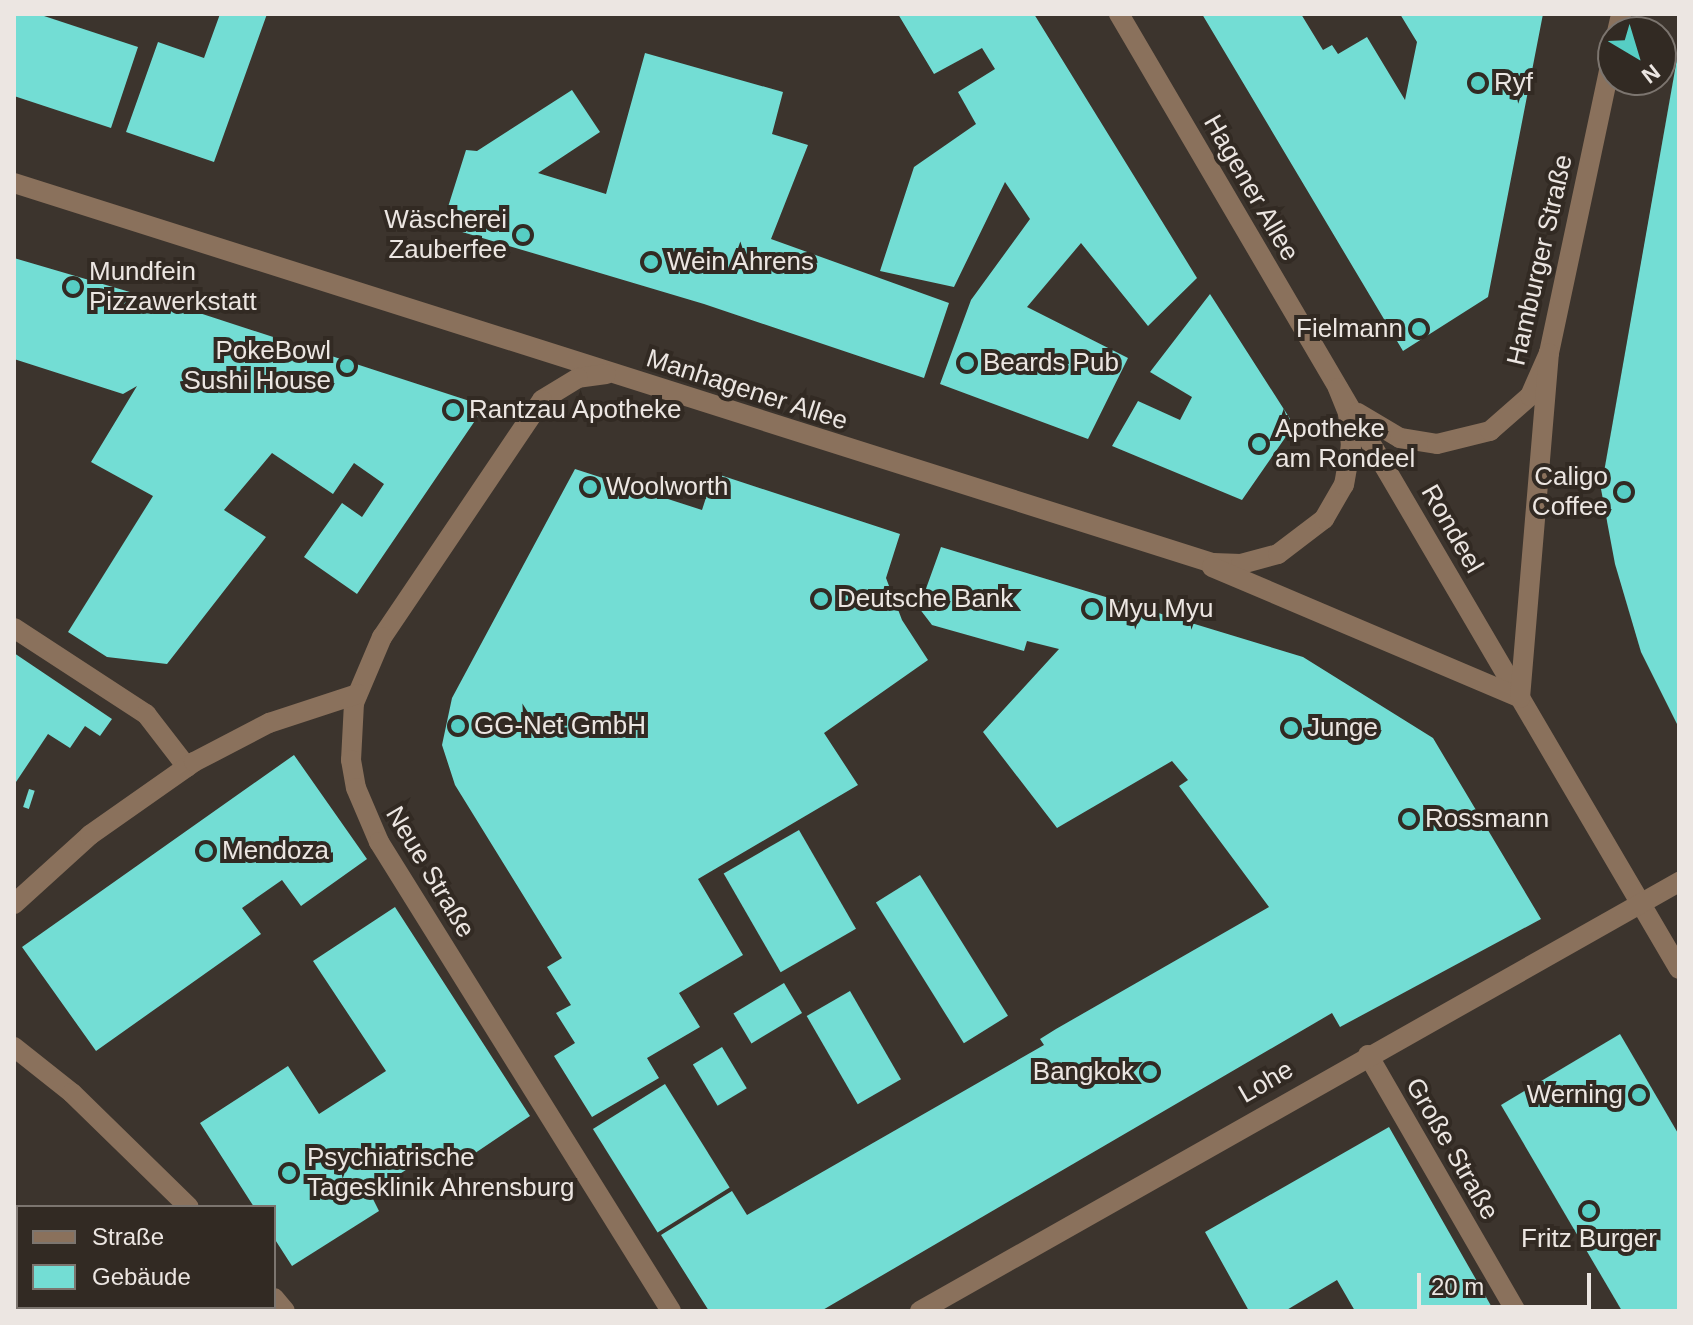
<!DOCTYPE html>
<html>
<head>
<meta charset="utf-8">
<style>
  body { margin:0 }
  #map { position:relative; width:1693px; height:1325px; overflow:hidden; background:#3c342d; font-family:Arial,sans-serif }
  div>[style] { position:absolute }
  .building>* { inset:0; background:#73ddd4; transform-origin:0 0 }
  .minor>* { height:20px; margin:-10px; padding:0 10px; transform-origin:10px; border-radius:10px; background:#8a715c }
  .dots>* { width:22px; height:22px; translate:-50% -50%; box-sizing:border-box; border:4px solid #322a23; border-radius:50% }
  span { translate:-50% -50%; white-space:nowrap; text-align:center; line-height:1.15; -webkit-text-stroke:8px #322a23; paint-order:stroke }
  .poi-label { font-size:26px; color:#ece6e2 }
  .left { translate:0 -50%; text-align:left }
  .right { translate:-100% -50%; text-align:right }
  .street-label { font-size:26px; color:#ece6e2 }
  .frame { position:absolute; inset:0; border:16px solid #ece6e2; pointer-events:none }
  .legend { position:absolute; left:16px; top:1205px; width:260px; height:104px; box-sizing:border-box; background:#322a23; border:2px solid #7c756f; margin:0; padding:10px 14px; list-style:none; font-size:24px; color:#ece6e2 }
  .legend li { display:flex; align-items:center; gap:16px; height:40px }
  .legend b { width:40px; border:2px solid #7c756f }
  .north { position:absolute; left:1597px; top:16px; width:80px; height:80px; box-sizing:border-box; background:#322a23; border:2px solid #7c756f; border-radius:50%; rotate:142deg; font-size:22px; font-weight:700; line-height:32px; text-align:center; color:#ece6e2 }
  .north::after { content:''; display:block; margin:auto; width:28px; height:36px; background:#56cec4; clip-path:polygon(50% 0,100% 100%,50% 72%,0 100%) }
  .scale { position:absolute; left:1417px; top:1273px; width:174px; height:36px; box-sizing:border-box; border:4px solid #ece6e2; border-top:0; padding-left:10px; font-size:24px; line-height:28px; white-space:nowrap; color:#ece6e2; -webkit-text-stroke:6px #322a23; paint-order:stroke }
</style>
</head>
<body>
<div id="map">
  <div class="building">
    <i style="clip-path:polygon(14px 14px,38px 14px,138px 47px,111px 128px,14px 96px)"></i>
    <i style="clip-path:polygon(220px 14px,267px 14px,214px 162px,126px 132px,158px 42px,204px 58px)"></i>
    <i style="clip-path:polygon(898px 14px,1034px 14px,1197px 278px,1148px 326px,1081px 243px,1027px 307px,1128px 358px,1088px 439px,940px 384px,971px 300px,1030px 219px,1005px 182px,954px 287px,880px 271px,914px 167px,976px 124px,958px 92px,995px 69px,982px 48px,934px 74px)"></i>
    <i style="clip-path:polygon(1202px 14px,1301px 14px,1323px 50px,1332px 45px,1338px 54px,1367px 37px,1405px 100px,1417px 42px,1400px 14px,1543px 14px,1488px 297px,1403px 351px)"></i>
    <i style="clip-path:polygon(645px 53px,783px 92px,772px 134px,808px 145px,771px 239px,949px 303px,924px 378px,704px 304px,442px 226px,466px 150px,477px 151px,572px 90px,600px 132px,538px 173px,606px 194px)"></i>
    <i style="clip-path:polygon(1678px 53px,1679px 53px,1679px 728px,1641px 652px,1615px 564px,1601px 489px)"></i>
    <i style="clip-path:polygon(14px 258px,181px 307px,485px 406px,357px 594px,304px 557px,342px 503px,362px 517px,384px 484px,354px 463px,333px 494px,272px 453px,224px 510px,266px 537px,167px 664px,107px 657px,68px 632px,153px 496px,91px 462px,137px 386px,123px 394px,14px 359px)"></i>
    <i style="clip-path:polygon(1210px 294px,1294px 425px,1242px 500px,1112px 446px,1138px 401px,1180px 420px,1192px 397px,1150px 372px)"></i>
    <i style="clip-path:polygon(575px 469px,702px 510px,714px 473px,900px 534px,886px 578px,902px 620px,928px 660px,824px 733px,858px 785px,698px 879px,743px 955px,679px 993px,700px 1027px,647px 1058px,659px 1078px,592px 1117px,554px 1056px,575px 1043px,556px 1013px,571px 1005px,547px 967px,562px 958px,455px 785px,442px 745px,452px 698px)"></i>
    <i style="clip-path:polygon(941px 547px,1303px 657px,1433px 738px,1541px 919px,1340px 1027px,1332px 1013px,821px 1311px,709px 1311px,661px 1235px,732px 1191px,747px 1215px,1037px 1049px,1044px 1045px,1040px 1039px,1056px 1029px,1269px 907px,1179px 786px,1188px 780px,1172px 761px,1057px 828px,983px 732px,1059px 649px,1027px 641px,1024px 651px,932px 625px,919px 608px)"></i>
    <i style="clip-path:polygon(14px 653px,112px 719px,100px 736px,85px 726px,70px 748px,48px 734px,14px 785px)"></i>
    <i style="clip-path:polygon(294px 755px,367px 859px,301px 906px,282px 880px,242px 908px,261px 934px,96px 1051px,22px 947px)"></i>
    <i style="left:29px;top:789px;width:6px;height:19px;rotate:18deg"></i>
    <i style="left:799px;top:830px;width:114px;height:87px;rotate:60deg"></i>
    <i style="left:920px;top:875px;width:166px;height:52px;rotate:58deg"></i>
    <i style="clip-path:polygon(395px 907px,530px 1116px,450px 1170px,437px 1150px,370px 1193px,379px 1211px,292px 1266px,274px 1238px,274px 1207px,254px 1207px,200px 1123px,288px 1066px,319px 1114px,386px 1071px,313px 961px)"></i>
    <i style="left:784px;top:983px;width:35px;height:59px;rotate:59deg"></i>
    <i style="left:850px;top:991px;width:102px;height:50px;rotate:60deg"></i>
    <i style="clip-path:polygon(1620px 1034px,1679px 1135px,1679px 1311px,1622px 1311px,1501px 1105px)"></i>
    <i style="left:722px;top:1047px;width:48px;height:34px;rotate:59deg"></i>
    <i style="left:665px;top:1084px;width:122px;height:85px;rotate:58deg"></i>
    <i style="clip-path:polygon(1389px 1127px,1494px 1311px,1355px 1311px,1337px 1280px,1285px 1311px,1249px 1311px,1205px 1232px)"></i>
    <i style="clip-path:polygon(14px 1247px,18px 1307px,109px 1311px,14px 1311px)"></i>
  </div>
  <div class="minor">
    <i style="left:1119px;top:14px;width:1107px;rotate:59.61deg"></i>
    <i style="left:1617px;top:32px;width:18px;rotate:-77deg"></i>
    <i style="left:14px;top:183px;width:1258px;rotate:17.59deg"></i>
    <i style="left:1213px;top:563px;width:28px;rotate:2deg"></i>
    <i style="left:1241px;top:564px;width:38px;rotate:-15deg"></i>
    <i style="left:1278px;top:554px;width:58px;rotate:-37.3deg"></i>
    <i style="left:1324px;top:519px;width:39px;rotate:-60deg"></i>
    <i style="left:1344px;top:485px;width:39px;rotate:-80deg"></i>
    <i style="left:1351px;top:447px;width:34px;rotate:-95deg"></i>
    <i style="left:1348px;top:413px;width:27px;rotate:-112deg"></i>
    <i style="left:606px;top:374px;width:28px;rotate:172deg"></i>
    <i style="left:578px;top:378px;width:42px;rotate:148.6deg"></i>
    <i style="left:542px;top:400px;width:286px;rotate:124deg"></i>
    <i style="left:382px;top:637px;width:72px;rotate:113deg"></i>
    <i style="left:354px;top:703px;width:57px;rotate:93deg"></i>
    <i style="left:351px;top:760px;width:28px;rotate:80deg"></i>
    <i style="left:356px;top:788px;width:59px;rotate:66.9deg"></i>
    <i style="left:379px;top:842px;width:552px;rotate:58.09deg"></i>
    <i style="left:1358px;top:413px;width:49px;rotate:30.8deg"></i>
    <i style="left:1400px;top:438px;width:37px;rotate:9deg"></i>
    <i style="left:1437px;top:444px;width:55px;rotate:-13.8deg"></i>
    <i style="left:1490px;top:431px;width:53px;rotate:-41.2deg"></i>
    <i style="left:1530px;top:396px;width:47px;rotate:-66.2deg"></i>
    <i style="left:1549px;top:353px;width:307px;rotate:-78deg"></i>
    <i style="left:1212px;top:567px;width:335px;rotate:23deg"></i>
    <i style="left:1520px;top:698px;width:346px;rotate:-85.2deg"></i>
    <i style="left:14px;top:628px;width:158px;rotate:33.1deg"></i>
    <i style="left:146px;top:714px;width:67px;rotate:52.3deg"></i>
    <i style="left:14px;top:904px;width:103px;rotate:-42.2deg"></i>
    <i style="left:90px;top:835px;width:127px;rotate:-35.1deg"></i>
    <i style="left:194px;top:762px;width:85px;rotate:-27.5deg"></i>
    <i style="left:269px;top:723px;width:93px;rotate:-18.2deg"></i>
    <i style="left:14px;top:1047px;width:74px;rotate:38.4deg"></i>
    <i style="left:72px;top:1093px;width:163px;rotate:44.3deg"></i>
    <i style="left:1368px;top:1055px;width:296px;rotate:60deg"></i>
    <i style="left:274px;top:1298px;width:17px;rotate:50deg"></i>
    <i style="left:920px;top:1311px;width:872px;rotate:-29.48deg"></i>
  </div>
  <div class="dots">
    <i style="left:1478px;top:83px;background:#56cec4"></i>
    <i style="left:523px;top:235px;background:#56cec4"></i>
    <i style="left:651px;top:262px;background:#56cec4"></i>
    <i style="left:73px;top:287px;background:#56cec4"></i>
    <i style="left:1419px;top:329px;background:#56cec4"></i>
    <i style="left:967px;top:363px;background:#56cec4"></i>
    <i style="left:347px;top:366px;background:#56cec4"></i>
    <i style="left:453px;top:410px;background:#56cec4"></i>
    <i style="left:1259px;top:444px;background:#56cec4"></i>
    <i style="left:590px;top:487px;background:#56cec4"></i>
    <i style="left:1624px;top:492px;background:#56cec4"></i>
    <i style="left:821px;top:599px;background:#56cec4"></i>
    <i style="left:1092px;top:609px;background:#56cec4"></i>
    <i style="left:458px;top:726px;background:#56cec4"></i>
    <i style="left:1291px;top:728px;background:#56cec4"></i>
    <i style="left:1409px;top:819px;background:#56cec4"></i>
    <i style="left:206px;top:851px;background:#56cec4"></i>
    <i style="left:1150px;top:1072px;background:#56cec4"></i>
    <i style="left:1639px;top:1095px;background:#56cec4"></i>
    <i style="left:289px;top:1173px;background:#56cec4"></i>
    <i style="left:1589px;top:1211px;background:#56cec4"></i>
  </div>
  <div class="poi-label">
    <span class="left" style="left:1494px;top:83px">Ryf</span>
    <span class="right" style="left:507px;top:235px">Wäscherei<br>Zauberfee</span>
    <span class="left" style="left:667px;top:262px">Wein Ahrens</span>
    <span class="left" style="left:89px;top:287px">Mundfein<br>Pizzawerkstatt</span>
    <span class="right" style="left:1403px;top:329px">Fielmann</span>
    <span class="right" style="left:331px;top:366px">PokeBowl<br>Sushi House</span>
    <span class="left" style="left:983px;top:363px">Beards Pub</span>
    <span class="left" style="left:469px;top:410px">Rantzau Apotheke</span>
    <span class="left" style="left:1275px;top:444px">Apotheke<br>am Rondeel</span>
    <span class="right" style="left:1608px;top:492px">Caligo<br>Coffee</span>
    <span class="left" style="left:606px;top:487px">Woolworth</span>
    <span class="left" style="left:837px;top:599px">Deutsche Bank</span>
    <span class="left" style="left:1108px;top:609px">Myu Myu</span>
    <span class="left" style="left:474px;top:726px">GG-Net GmbH</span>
    <span class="left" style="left:1307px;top:728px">Junge</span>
    <span class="left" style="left:1425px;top:819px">Rossmann</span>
    <span class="left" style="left:222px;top:851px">Mendoza</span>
    <span class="right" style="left:1134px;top:1072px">Bangkok</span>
    <span class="right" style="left:1623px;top:1095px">Werning</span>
    <span class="left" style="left:307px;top:1173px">Psychiatrische<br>Tagesklinik Ahrensburg</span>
    <span style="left:1589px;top:1239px">Fritz Burger</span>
  </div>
  <div class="street-label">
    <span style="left:1251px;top:188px;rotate:60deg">Hagener Allee</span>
    <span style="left:1540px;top:260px;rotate:-77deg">Hamburger Straße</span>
    <span style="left:747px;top:390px;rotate:18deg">Manhagener Allee</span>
    <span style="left:1452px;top:529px;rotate:60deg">Rondeel</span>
    <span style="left:430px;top:872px;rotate:59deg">Neue Straße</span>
    <span style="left:1266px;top:1082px;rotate:-30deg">Lohe</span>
    <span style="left:1452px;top:1149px;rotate:60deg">Große Straße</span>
  </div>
  <div class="frame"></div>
  <ul class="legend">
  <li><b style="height:10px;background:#8a715c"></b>Straße</li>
  <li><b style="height:22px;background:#73ddd4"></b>Gebäude</li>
  </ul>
  <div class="north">N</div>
  <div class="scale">20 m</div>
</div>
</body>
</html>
